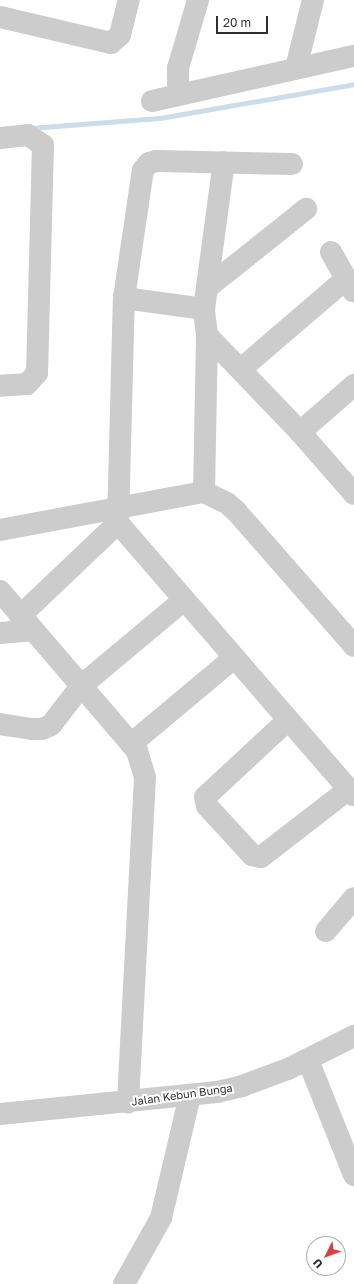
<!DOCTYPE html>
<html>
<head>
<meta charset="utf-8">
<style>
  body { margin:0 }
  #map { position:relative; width:354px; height:1284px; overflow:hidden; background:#fff; font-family:"Golos Text",sans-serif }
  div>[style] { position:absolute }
  .stream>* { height:5px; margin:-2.5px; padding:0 2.5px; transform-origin:2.5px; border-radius:2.5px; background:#cbdcea }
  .minor>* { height:22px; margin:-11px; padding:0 11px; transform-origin:11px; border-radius:11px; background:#ccc }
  span { translate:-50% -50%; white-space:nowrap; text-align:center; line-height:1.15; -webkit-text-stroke:4px #fff; paint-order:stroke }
  .street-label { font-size:11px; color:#2f2f2f }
  .north { position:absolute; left:306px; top:1236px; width:40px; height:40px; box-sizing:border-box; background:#fff; border:1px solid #acacac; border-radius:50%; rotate:228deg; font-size:11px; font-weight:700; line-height:16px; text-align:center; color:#2f2f2f }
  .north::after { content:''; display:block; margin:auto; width:14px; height:18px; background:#db3e3c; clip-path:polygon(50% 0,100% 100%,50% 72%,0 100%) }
  .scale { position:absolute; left:216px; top:16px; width:52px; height:18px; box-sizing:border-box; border:2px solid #2f2f2f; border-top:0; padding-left:5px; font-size:12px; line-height:14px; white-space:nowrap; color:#2f2f2f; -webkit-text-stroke:3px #fff; paint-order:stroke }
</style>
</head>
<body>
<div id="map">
  <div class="stream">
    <i style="left:30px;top:128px;width:130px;rotate:-4.4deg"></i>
    <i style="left:160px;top:118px;width:197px;rotate:-9.9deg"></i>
  </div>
  <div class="minor">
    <i style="left:0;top:17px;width:114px;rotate:13.2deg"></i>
    <i style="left:111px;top:43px;width:12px;rotate:-42deg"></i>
    <i style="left:120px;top:35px;width:36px;rotate:-76deg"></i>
    <i style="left:296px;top:68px;width:70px;rotate:-76deg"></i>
    <i style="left:178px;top:94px;width:26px;rotate:-90deg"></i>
    <i style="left:178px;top:68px;width:71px;rotate:-73.6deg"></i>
    <i style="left:152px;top:101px;width:207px;rotate:-12.6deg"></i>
    <i style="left:0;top:138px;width:28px;rotate:-6deg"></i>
    <i style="left:28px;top:135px;width:18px;rotate:34deg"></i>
    <i style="left:43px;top:145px;width:228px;rotate:91.5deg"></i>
    <i style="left:37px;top:373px;width:15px;rotate:132deg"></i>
    <i style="left:27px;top:384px;width:27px;rotate:176deg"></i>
    <i style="left:331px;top:252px;width:45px;rotate:60.6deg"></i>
    <i style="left:207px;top:288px;width:127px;rotate:-38.6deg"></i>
    <i style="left:124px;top:298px;width:81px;rotate:7.8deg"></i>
    <i style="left:207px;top:335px;width:134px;rotate:46.2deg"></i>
    <i style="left:300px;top:432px;width:82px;rotate:48.9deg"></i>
    <i style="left:241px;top:369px;width:138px;rotate:-40.6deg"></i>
    <i style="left:300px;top:432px;width:72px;rotate:-41deg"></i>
    <i style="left:204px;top:492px;width:157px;rotate:-88.9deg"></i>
    <i style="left:207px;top:335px;width:26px;rotate:-97deg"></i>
    <i style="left:204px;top:309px;width:148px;rotate:-82.3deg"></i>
    <i style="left:118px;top:523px;width:360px;rotate:49.1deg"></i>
    <i style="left:0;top:530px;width:208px;rotate:-10.6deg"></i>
    <i style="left:204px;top:492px;width:25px;rotate:26deg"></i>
    <i style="left:227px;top:503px;width:12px;rotate:42deg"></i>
    <i style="left:236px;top:511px;width:179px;rotate:48.8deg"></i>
    <i style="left:0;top:591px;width:211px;rotate:49.4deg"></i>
    <i style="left:137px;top:751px;width:27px;rotate:73deg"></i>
    <i style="left:145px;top:777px;width:326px;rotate:93deg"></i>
    <i style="left:20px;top:616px;width:135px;rotate:-43.5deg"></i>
    <i style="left:118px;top:523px;width:225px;rotate:-88.5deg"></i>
    <i style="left:124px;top:298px;width:129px;rotate:-81.6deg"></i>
    <i style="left:143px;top:170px;width:9px;rotate:-49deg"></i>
    <i style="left:149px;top:163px;width:7px;rotate:-16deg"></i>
    <i style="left:156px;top:161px;width:136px;rotate:1.3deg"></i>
    <i style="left:0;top:633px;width:32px;rotate:-5deg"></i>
    <i style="left:288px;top:720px;width:113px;rotate:137.1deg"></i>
    <i style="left:205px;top:797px;width:9px;rotate:77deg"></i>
    <i style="left:207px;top:806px;width:67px;rotate:47.4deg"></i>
    <i style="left:252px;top:855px;width:9px;rotate:13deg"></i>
    <i style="left:261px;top:857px;width:111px;rotate:-37.7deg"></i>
    <i style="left:0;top:724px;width:32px;rotate:9deg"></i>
    <i style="left:32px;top:729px;width:10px"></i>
    <i style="left:42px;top:729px;width:10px;rotate:-24deg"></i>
    <i style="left:51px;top:725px;width:49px;rotate:-52.4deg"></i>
    <i style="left:81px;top:686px;width:134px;rotate:-39.9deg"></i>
    <i style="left:131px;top:744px;width:134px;rotate:-39.9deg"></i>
    <i style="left:326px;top:931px;width:43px;rotate:-49.7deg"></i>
    <i style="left:308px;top:1060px;width:124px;rotate:68.2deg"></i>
    <i style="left:0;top:1114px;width:218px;rotate:-5.8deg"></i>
    <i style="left:217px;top:1092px;width:26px;rotate:-13deg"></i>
    <i style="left:242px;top:1086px;width:49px;rotate:-20.3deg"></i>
    <i style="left:288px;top:1069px;width:74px;rotate:-26.6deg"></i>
    <i style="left:124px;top:1284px;width:76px;rotate:-60.7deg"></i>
    <i style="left:161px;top:1218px;width:126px;rotate:-76.7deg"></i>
  </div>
  <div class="street-label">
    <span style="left:182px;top:1095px;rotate:-8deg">Jalan Kebun Bunga</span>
  </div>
  <div class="north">U</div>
  <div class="scale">20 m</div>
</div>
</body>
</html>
